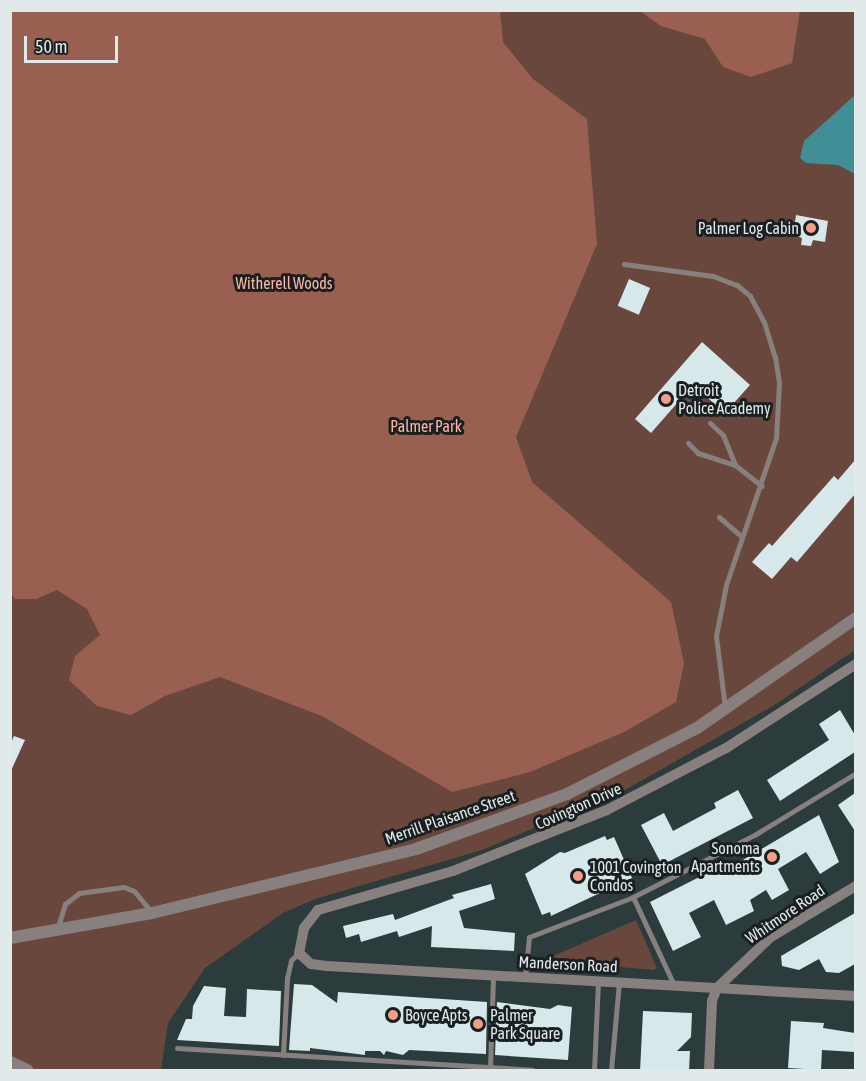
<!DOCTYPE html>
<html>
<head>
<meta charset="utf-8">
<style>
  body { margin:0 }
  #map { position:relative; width:866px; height:1081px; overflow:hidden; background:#2c3b3c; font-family:"Asap Condensed",sans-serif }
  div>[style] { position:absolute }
  .green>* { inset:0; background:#6a473d }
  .forest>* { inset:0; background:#996051 }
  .water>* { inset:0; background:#408f96 }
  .building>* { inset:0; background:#d7e8ea; transform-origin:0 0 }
  .service>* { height:5px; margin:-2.5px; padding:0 2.5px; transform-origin:2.5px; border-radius:2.5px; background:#87807e }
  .minor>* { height:10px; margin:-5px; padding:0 5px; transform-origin:5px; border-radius:5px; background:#87807e }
  .tertiary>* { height:12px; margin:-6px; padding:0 6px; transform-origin:6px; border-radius:6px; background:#87807e }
  .dots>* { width:16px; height:16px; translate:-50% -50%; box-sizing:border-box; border:3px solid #1a2021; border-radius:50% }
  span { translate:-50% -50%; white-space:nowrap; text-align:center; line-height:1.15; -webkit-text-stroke:6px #1a2021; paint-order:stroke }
  .poi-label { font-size:16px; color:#e1eaeb }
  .right { translate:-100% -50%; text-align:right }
  .left { translate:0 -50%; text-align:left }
  .park-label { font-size:16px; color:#feb7a5 }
  .street-label { font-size:16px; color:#e1eaeb }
  .frame { position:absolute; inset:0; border:12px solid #e1eaeb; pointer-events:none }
  .scale { position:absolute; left:24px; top:36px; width:94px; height:27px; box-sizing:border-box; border:3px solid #e1eaeb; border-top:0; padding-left:8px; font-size:18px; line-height:21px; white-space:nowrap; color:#e1eaeb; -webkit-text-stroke:4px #1a2021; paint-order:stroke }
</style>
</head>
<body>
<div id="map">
  <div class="green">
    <i style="clip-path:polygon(10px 11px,855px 11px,855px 650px,773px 706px,623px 791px,482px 850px,315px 899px,283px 913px,205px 968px,168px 1023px,161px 1070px,11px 1070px)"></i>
    <i style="clip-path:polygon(636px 920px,657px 968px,653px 970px,544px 960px)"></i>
  </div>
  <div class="forest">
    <i style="clip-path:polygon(11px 10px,500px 11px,503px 42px,533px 79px,587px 119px,597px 244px,516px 437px,532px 482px,671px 602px,684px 663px,676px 702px,624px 732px,530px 772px,452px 792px,322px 716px,220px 677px,165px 696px,131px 715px,97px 706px,69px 680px,75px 656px,100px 635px,87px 609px,57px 590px,36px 599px,15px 599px,11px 593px)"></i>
    <i style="clip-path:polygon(800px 10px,792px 63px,751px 77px,723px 67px,705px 39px,661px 26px,640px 11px)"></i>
  </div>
  <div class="water">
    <i style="clip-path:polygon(855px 95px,855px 174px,838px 165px,806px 163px,800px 158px,804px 141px)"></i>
  </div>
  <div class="building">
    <i style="clip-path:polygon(796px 215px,828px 221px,825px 242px,813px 240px,811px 246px,801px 245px,802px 238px,793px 235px)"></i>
    <i style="left:629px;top:279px;width:23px;height:29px;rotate:23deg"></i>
    <i style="clip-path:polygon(702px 342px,750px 385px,725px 413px,693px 385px,651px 433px,635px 419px)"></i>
    <i style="clip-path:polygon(855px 460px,855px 494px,797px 562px,791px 557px,772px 579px,752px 562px,769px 543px,772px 546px,834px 476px,838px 480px)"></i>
    <i style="clip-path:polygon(840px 710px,855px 735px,855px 752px,780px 801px,767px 780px,829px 740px,819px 724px)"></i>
    <i style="clip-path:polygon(14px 736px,25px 740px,10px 773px,10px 745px)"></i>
    <i style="clip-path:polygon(738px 790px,753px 818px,662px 865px,641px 825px,664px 813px,673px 831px,716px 808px,714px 803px)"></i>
    <i style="clip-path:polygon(855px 793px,855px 831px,838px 805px)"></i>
    <i style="clip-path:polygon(819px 815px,839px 862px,820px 874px,806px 852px,778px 869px,789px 890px,772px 900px,766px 890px,750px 900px,754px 911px,726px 925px,714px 900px,689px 913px,701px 937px,673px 951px,650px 902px,729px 862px,731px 867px)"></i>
    <i style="clip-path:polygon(605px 836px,607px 840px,614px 837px,632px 878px,551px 916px,550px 912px,542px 915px,525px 874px,560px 852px,565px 853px)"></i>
    <i style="clip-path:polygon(491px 884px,495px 899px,459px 911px,464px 928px,515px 933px,514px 951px,431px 947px,432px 926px,399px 937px,397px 931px,361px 942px,359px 934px,346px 938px,343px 926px,393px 914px,395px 920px,454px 898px,452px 895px)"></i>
    <i style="clip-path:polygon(855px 913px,855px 964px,839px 973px,826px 972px,819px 959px,799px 970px,782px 966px,781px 956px)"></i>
    <i style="clip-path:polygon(294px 984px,312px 985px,337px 1003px,338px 992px,487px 1002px,486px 1054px,409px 1050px,403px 1055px,386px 1051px,384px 1055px,380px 1051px,365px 1051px,365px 1055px,310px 1048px,310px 1051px,289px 1050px)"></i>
    <i style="clip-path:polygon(204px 986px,226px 988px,224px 1016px,246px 1017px,247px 989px,281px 991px,279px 1046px,177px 1040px,186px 1019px,192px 1019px,193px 1006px)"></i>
    <i style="clip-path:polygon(497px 1002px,550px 1009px,558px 1005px,572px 1007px,568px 1060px,495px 1055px)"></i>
    <i style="clip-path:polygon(643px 1011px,692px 1013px,691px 1037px,677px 1051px,690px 1051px,689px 1071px,640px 1071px)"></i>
    <i style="clip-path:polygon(791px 1021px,824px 1023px,823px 1028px,855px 1033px,855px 1052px,822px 1050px,821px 1070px,788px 1068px)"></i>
  </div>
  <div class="service">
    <i style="left:624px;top:264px;width:90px;rotate:7.7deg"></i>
    <i style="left:713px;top:276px;width:26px;rotate:21deg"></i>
    <i style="left:737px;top:285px;width:17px;rotate:40deg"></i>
    <i style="left:750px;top:296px;width:30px;rotate:62deg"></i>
    <i style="left:764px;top:322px;width:37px;rotate:73deg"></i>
    <i style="left:775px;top:357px;width:26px;rotate:81deg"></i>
    <i style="left:779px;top:383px;width:55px;rotate:93.1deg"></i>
    <i style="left:776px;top:438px;width:155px;rotate:108.8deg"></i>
    <i style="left:726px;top:585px;width:52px;rotate:101.1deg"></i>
    <i style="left:716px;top:636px;width:72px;rotate:82.8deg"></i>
    <i style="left:710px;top:423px;width:18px;rotate:43deg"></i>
    <i style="left:723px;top:435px;width:32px;rotate:68deg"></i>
    <i style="left:688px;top:443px;width:14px;rotate:45deg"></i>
    <i style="left:698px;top:453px;width:39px;rotate:18deg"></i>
    <i style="left:735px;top:465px;width:34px;rotate:38deg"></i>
    <i style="left:719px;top:517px;width:30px;rotate:41deg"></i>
    <i style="left:57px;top:930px;width:27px;rotate:-73deg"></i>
    <i style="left:65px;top:904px;width:18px;rotate:-38deg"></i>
    <i style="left:79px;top:893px;width:45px;rotate:-7.6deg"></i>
    <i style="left:124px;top:887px;width:11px;rotate:22deg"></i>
    <i style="left:134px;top:891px;width:26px;rotate:50deg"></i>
    <i style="left:525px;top:977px;width:40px;rotate:-84.3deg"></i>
    <i style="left:529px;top:937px;width:111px;rotate:-21deg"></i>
    <i style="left:674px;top:985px;width:97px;rotate:-115deg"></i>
    <i style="left:633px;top:897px;width:138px;rotate:-27.1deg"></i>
    <i style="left:756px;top:834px;width:117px;rotate:-31.4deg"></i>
    <i style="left:177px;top:1048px;width:356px;rotate:3.5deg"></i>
    <i style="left:283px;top:1055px;width:77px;rotate:-87deg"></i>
    <i style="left:287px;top:978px;width:18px;rotate:-77deg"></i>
    <i style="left:291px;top:960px;width:11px;rotate:-41deg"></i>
    <i style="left:490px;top:1068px;width:92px;rotate:-88.1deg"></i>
    <i style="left:594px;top:1070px;width:89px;rotate:-87.4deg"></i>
    <i style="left:611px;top:1070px;width:88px;rotate:-84.8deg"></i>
  </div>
  <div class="minor">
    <i style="left:856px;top:664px;width:155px;rotate:147.1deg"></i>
    <i style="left:726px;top:748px;width:134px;rotate:152.5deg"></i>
    <i style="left:607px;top:810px;width:166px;rotate:158.4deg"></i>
    <i style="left:453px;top:871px;width:141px;rotate:163.9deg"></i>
    <i style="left:318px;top:910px;width:23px;rotate:128deg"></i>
    <i style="left:304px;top:928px;width:25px;rotate:101deg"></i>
    <i style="left:299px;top:953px;width:16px;rotate:43deg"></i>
    <i style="left:311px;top:964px;width:16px;rotate:7deg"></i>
    <i style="left:327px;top:966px;width:530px;rotate:3.25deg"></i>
    <i style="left:709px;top:1070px;width:69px;rotate:-87.5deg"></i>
    <i style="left:712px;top:1001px;width:14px;rotate:-69deg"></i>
    <i style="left:717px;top:988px;width:74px;rotate:-43.4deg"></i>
    <i style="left:771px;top:937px;width:99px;rotate:-31deg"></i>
  </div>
  <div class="tertiary">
    <i style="left:10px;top:938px;width:144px;rotate:-10deg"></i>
    <i style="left:152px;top:913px;width:272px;rotate:-13.6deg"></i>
    <i style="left:416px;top:849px;width:161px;rotate:-20deg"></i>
    <i style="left:567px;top:794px;width:146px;rotate:-26.9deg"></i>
    <i style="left:697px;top:728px;width:193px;rotate:-34.7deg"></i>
    <i style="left:10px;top:1062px;width:19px;rotate:25deg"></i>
  </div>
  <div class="dots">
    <i style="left:811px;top:228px;background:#f49e87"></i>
    <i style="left:666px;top:399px;background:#f49e87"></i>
    <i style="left:772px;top:857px;background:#f49e87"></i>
    <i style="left:578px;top:876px;background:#f49e87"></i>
    <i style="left:393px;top:1015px;background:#f49e87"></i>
    <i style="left:478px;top:1024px;background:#f49e87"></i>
  </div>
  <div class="poi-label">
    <span class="right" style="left:799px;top:228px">Palmer Log Cabin</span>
    <span class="left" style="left:678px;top:399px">Detroit<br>Police Academy</span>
    <span class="right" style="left:760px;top:857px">Sonoma<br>Apartments</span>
    <span class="left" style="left:590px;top:876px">1001 Covington<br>Condos</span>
    <span class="left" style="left:405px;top:1015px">Boyce Apts</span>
    <span class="left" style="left:490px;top:1024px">Palmer<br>Park Square</span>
  </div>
  <div class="park-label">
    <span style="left:284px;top:283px">Witherell Woods</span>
    <span style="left:426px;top:426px">Palmer Park</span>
  </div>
  <div class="street-label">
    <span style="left:578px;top:806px;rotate:-24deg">Covington Drive</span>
    <span style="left:450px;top:817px;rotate:-19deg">Merrill Plaisance Street</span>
    <span style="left:785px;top:914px;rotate:-34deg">Whitmore Road</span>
    <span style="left:568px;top:964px;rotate:3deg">Manderson Road</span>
  </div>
  <div class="frame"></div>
  <div class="scale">50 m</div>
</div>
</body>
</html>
